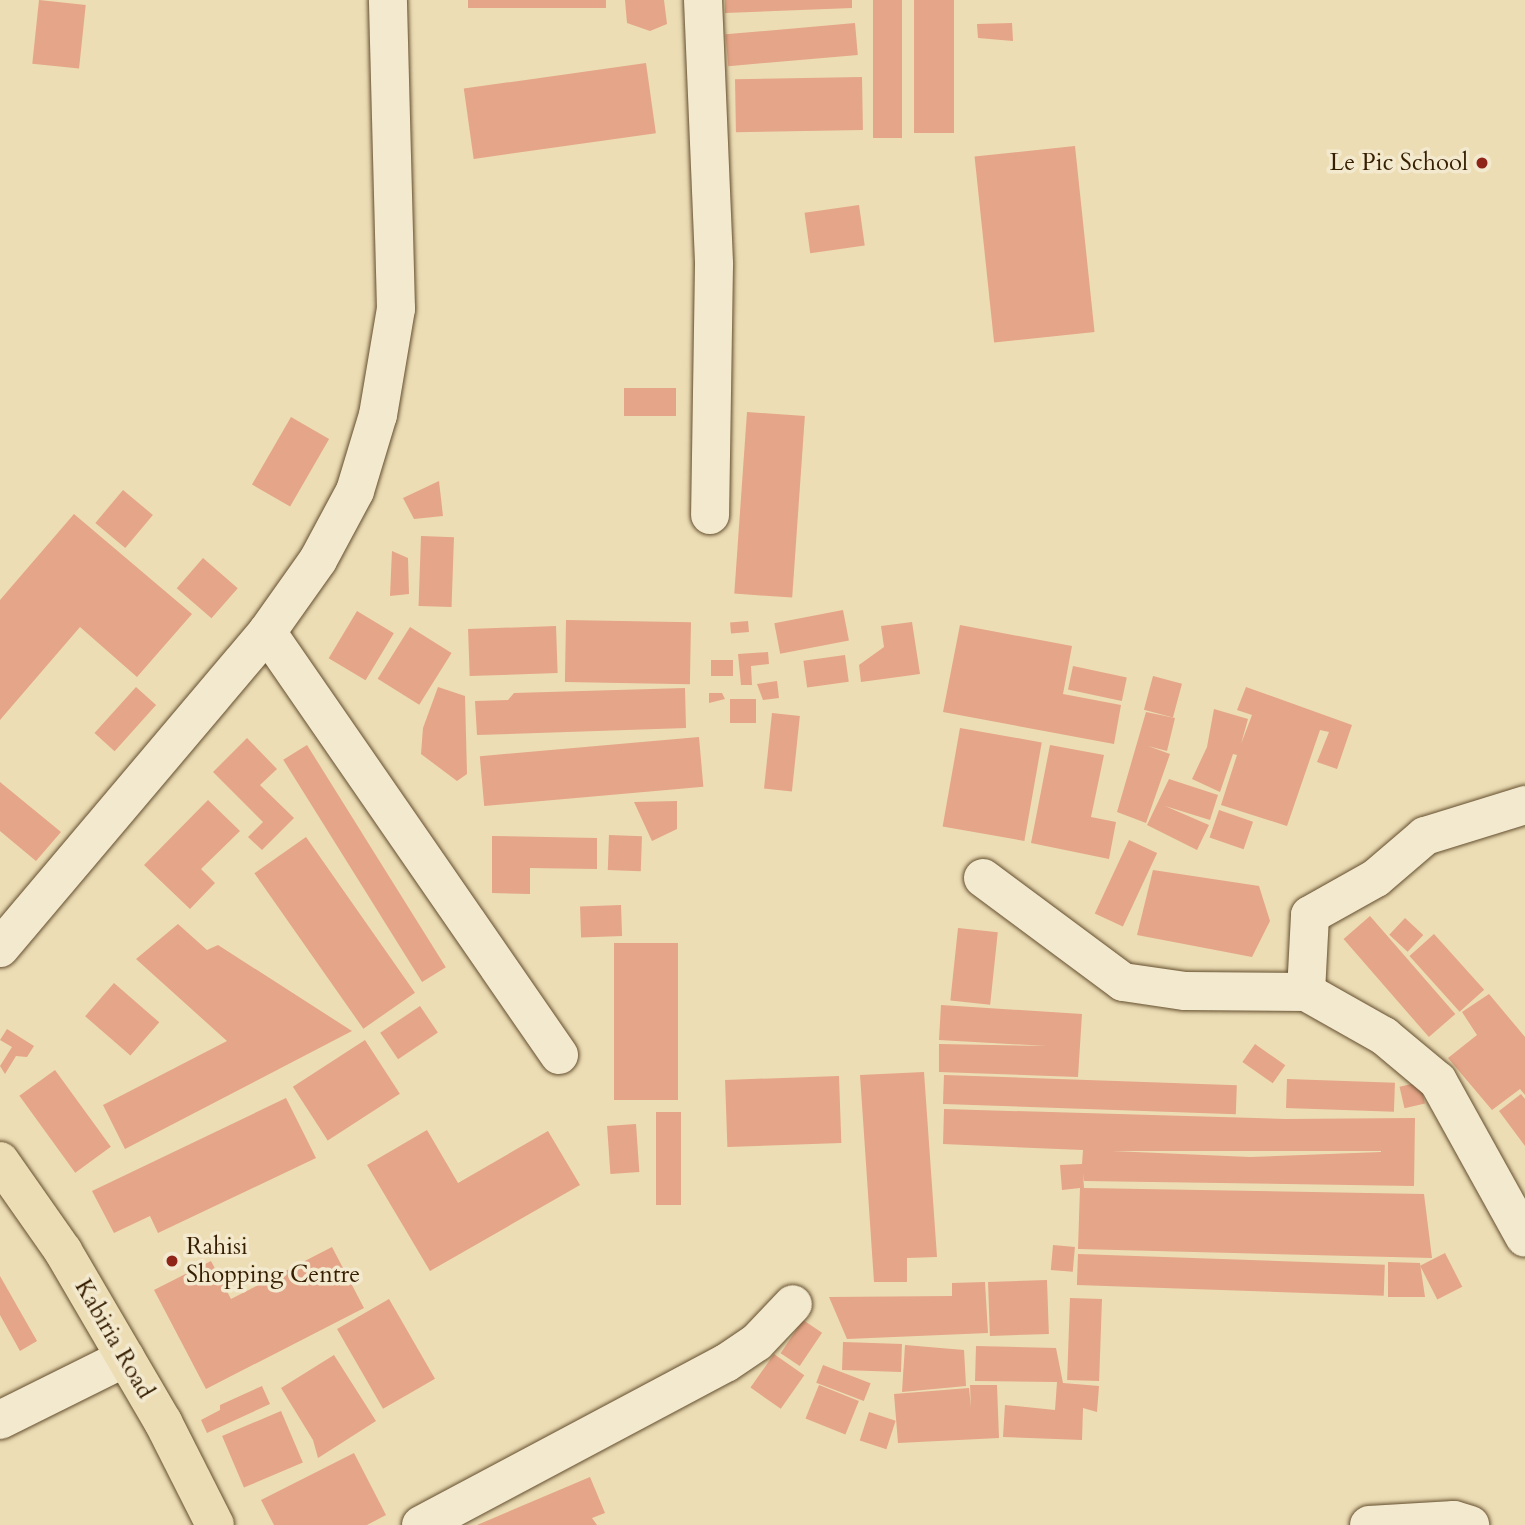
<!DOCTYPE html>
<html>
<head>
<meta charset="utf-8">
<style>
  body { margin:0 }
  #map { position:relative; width:1525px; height:1525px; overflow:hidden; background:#ecddb5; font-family:Cardo,serif }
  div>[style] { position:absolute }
  .building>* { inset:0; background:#e5a588; transform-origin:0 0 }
  .roads { filter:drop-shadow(0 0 2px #644e2d) drop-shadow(0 0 2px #644e2d) }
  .minor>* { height:38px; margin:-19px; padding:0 19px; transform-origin:19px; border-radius:19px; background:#f3e9cf }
  .major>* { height:38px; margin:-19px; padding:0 19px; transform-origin:19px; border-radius:19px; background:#ecddb5 }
  .dots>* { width:19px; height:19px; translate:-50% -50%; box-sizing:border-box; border:4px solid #f3e9cf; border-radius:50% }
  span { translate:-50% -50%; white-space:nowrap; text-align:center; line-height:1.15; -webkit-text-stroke:7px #f3e9cf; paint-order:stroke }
  .poi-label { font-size:24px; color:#361e00 }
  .right { translate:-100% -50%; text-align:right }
  .left { translate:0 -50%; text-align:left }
  .street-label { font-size:24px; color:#361e00 }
</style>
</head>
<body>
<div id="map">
  <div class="building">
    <i style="left:39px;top:0;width:47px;height:64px;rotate:6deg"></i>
    <i style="left:468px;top:0;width:138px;height:8px"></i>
    <i style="clip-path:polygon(625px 0,664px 0,667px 24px,650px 31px,627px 23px)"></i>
    <i style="clip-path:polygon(725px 0,852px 0,852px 8px,725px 13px)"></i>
    <i style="left:873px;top:0;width:29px;height:138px"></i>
    <i style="left:914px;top:0;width:40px;height:133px"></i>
    <i style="left:855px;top:23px;width:32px;height:130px;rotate:85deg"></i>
    <i style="clip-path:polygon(1012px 23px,1013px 41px,978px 38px,977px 24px)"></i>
    <i style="left:646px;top:63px;width:71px;height:184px;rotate:82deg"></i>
    <i style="left:862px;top:77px;width:53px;height:127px;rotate:89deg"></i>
    <i style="left:1075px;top:146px;width:187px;height:101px;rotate:84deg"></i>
    <i style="left:859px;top:205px;width:41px;height:55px;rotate:82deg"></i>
    <i style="left:676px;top:388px;width:28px;height:52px;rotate:90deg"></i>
    <i style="left:747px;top:412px;width:58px;height:182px;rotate:4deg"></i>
    <i style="left:291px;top:417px;width:44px;height:78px;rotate:30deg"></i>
    <i style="clip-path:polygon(439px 481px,443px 516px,414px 519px,403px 498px)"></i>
    <i style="left:123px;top:490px;width:39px;height:43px;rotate:40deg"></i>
    <i style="clip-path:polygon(74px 514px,192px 614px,137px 677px,80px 627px,0 720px,0 600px)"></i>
    <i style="left:421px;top:536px;width:33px;height:70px;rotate:2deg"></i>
    <i style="clip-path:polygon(392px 551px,408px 558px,409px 594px,390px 596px)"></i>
    <i style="left:203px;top:558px;width:46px;height:40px;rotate:41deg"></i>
    <i style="left:843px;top:610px;width:31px;height:70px;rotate:79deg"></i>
    <i style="left:357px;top:611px;width:43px;height:55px;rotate:31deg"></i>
    <i style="left:566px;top:620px;width:125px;height:62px;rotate:1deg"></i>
    <i style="left:748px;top:621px;width:11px;height:18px;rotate:85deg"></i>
    <i style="clip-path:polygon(912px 622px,920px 674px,861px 682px,859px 665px,884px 647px,881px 626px)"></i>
    <i style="clip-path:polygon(960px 625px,1072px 646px,1063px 694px,1121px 705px,1114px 744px,943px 712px)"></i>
    <i style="left:556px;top:626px;width:47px;height:88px;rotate:88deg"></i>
    <i style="left:410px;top:627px;width:49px;height:61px;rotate:32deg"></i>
    <i style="clip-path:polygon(768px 652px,769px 664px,751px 666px,752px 685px,741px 685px,738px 654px)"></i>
    <i style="left:845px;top:655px;width:27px;height:42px;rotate:82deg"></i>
    <i style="left:733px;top:660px;width:16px;height:22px;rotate:90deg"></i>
    <i style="left:1073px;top:666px;width:55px;height:24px;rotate:12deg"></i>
    <i style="left:1153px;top:676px;width:30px;height:35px;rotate:15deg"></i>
    <i style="clip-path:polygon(777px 681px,779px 698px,763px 700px,757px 684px)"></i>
    <i style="left:136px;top:687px;width:27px;height:62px;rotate:42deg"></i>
    <i style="clip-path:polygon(438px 687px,465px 696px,467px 774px,457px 781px,421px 754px,423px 728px)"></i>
    <i style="clip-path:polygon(1246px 687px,1352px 725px,1337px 769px,1317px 762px,1329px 732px,1320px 730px,1287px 826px,1221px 805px,1237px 755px,1233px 754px,1220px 792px,1192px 779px,1207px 747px,1214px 709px,1248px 719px,1241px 744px,1252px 715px,1237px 710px)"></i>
    <i style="clip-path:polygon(685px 688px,686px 728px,477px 735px,475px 701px,508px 700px,514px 693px)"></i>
    <i style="clip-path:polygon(709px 693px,722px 693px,725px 699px,709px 703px)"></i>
    <i style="left:730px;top:699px;width:26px;height:24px"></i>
    <i style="clip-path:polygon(1146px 712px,1175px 718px,1167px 751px,1148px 746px,1170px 754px,1146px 823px,1117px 812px)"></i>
    <i style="left:772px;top:713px;width:28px;height:76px;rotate:6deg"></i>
    <i style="left:960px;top:728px;width:83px;height:100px;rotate:10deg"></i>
    <i style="left:699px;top:737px;width:50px;height:220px;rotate:85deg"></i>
    <i style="clip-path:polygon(247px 738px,277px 769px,260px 785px,294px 818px,262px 850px,248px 837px,263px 822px,213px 772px)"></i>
    <i style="left:307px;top:745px;width:262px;height:28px;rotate:58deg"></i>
    <i style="clip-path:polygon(1050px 745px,1104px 755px,1091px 817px,1116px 822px,1109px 859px,1031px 843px)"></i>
    <i style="clip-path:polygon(1169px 779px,1218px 795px,1210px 820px,1165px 806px,1209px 825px,1197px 850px,1147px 825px)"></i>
    <i style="clip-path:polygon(0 782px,61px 832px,36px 861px,0 831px)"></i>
    <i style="clip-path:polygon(208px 800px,240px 831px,201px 869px,215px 883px,190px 909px,144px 865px)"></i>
    <i style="clip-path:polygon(677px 801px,677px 829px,652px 841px,634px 802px)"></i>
    <i style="left:1219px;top:810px;width:36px;height:29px;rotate:19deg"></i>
    <i style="left:609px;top:835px;width:33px;height:35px;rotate:2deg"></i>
    <i style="clip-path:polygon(492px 836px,597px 838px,597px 869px,530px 868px,530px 894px,492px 893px)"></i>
    <i style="left:306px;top:837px;width:190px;height:63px;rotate:55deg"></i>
    <i style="left:1129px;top:840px;width:31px;height:81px;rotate:25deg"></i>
    <i style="clip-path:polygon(1153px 870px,1259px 886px,1270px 921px,1252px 957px,1137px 935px)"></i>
    <i style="left:621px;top:905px;width:31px;height:41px;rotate:88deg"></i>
    <i style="left:1370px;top:916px;width:130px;height:35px;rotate:49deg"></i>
    <i style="left:1405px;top:918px;width:25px;height:23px;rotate:43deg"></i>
    <i style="clip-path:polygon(178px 924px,207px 950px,218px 945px,352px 1031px,125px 1149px,103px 1105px,227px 1041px,136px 959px)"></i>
    <i style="left:958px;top:928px;width:40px;height:73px;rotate:6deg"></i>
    <i style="left:1434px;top:934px;width:75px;height:33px;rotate:48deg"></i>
    <i style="left:614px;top:943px;width:64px;height:157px"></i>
    <i style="left:114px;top:983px;width:60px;height:44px;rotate:41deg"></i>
    <i style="clip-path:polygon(1489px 994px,1525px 1037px,1525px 1095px,1520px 1089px,1492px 1110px,1448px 1058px,1477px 1035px,1462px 1012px)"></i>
    <i style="clip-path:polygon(941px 1005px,1082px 1014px,1078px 1077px,939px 1072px,939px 1044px,1047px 1046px,939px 1040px)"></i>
    <i style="left:420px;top:1006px;width:32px;height:48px;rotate:56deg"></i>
    <i style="clip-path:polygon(7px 1029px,34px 1046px,27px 1057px,16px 1056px,5px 1074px,0 1066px,12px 1047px,0 1040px)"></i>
    <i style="left:365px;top:1040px;width:64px;height:86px;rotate:57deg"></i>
    <i style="left:1255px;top:1044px;width:37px;height:22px;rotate:35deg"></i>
    <i style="left:55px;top:1070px;width:95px;height:44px;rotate:54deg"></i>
    <i style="clip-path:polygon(924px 1072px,937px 1257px,907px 1258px,907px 1282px,874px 1282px,860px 1075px)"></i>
    <i style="left:944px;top:1075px;width:293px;height:29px;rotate:2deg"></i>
    <i style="left:839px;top:1076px;width:67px;height:114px;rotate:88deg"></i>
    <i style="left:1287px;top:1079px;width:108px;height:29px;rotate:2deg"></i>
    <i style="left:1420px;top:1082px;width:22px;height:21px;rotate:77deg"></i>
    <i style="clip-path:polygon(1521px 1094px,1525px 1099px,1525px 1146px,1499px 1111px)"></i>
    <i style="clip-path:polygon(286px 1098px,316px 1158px,158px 1233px,150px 1216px,114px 1233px,92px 1191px)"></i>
    <i style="clip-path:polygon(evenodd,944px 1109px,1285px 1119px,1415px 1118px,1414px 1186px,1084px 1181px,1083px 1173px,1084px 1188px,1424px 1194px,1432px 1258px,1078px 1249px,1080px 1188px,1062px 1190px,1060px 1165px,1082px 1164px,1083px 1150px,943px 1144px,944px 1109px,1112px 1151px,1381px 1151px,1381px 1152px,1250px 1157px,1112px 1151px)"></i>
    <i style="left:656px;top:1112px;width:25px;height:93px"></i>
    <i style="left:636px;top:1124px;width:48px;height:29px;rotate:86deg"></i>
    <i style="clip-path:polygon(427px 1130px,458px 1183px,548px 1131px,580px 1185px,430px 1271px,367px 1165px)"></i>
    <i style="left:1053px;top:1245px;width:22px;height:25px;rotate:5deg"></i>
    <i style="clip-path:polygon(332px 1247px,364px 1308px,206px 1389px,154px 1290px,211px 1261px,231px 1299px)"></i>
    <i style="left:1445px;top:1253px;width:38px;height:28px;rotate:63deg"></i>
    <i style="left:1078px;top:1254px;width:307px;height:31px;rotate:2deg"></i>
    <i style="clip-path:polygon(1388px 1262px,1420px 1263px,1425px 1297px,1388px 1297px)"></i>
    <i style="clip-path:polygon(0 1276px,37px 1341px,20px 1351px,0 1315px)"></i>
    <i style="left:1047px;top:1280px;width:54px;height:59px;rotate:88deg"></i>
    <i style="clip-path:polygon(985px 1282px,988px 1333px,847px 1339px,829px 1297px,952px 1296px,952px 1283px)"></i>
    <i style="left:1070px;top:1298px;width:32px;height:82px;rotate:2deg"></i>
    <i style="left:389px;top:1299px;width:92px;height:60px;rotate:60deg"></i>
    <i style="left:803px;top:1320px;width:23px;height:40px;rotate:34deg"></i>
    <i style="left:843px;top:1342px;width:59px;height:28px;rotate:2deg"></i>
    <i style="clip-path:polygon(905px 1345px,964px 1350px,966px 1386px,902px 1392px)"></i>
    <i style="clip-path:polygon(976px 1346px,1056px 1348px,1063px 1383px,1099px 1386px,1097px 1412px,1083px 1408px,1082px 1440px,1003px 1437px,1005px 1405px,1055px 1410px,1057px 1382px,975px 1381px)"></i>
    <i style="left:774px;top:1354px;width:37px;height:41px;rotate:35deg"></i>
    <i style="clip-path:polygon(334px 1355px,376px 1421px,318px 1458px,313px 1440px,281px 1388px)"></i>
    <i style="left:823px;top:1365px;width:51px;height:19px;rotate:21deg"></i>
    <i style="left:819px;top:1385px;width:43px;height:36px;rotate:22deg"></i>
    <i style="clip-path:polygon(970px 1385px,997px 1385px,999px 1438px,898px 1443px,894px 1394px,969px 1388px,971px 1408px)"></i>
    <i style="clip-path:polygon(262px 1386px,270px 1404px,207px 1433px,201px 1420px,220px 1410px,220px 1405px)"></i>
    <i style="left:281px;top:1411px;width:56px;height:64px;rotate:67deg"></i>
    <i style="left:869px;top:1412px;width:28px;height:30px;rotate:18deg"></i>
    <i style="clip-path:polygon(354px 1453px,386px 1515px,367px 1525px,274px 1525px,261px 1500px)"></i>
    <i style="clip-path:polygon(590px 1477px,605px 1513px,592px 1518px,597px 1525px,477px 1525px)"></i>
  </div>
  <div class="roads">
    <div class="minor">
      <i style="left:703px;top:0;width:265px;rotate:87.6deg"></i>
      <i style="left:714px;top:265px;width:250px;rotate:90.9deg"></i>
      <i style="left:267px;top:632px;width:514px;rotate:55.38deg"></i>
      <i style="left:983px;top:878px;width:174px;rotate:36.6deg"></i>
      <i style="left:1123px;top:982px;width:63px;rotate:8.3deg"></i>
      <i style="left:1185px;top:991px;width:121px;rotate:0.5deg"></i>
      <i style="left:1306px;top:992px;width:90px;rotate:29.4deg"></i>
      <i style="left:1384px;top:1036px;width:70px;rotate:39.8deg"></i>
      <i style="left:1438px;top:1081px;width:179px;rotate:61deg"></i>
      <i style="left:0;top:948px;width:414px;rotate:-49.8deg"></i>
      <i style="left:267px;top:632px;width:88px;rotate:-54.7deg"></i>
      <i style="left:318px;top:560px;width:78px;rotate:-61.8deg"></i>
      <i style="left:355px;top:491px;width:79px;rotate:-73.2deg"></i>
      <i style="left:378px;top:415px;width:108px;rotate:-80.4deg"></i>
      <i style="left:396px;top:309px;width:309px;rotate:-91.5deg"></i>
      <i style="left:1306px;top:992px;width:77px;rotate:-87deg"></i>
      <i style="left:1310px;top:915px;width:76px;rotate:-29.3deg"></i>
      <i style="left:1376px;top:878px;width:65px;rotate:-40.6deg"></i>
      <i style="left:1425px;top:836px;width:105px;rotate:-17.2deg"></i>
      <i style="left:0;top:1420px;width:140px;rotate:-26.4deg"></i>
      <i style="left:421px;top:1525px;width:345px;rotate:-28deg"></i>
      <i style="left:726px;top:1363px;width:37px;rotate:-34deg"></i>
      <i style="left:757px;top:1342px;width:52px;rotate:-46.5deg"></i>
      <i style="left:1369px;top:1525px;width:85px;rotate:-3.4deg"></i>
      <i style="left:1454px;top:1520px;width:17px;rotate:17deg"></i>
    </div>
    <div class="major">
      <i style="left:0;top:1161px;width:110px;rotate:55deg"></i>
      <i style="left:63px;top:1251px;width:198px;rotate:59.7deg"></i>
      <i style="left:163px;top:1422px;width:115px;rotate:63.2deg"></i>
    </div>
  </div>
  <div class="dots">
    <i style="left:1482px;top:163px;background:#8f2418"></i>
    <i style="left:172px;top:1261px;background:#8f2418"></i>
  </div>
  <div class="poi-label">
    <span class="right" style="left:1468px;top:163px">Le Pic School</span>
    <span class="left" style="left:186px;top:1261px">Rahisi<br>Shopping Centre</span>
  </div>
  <div class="street-label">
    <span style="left:114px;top:1339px;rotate:60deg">Kabiria Road</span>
  </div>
</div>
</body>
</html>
